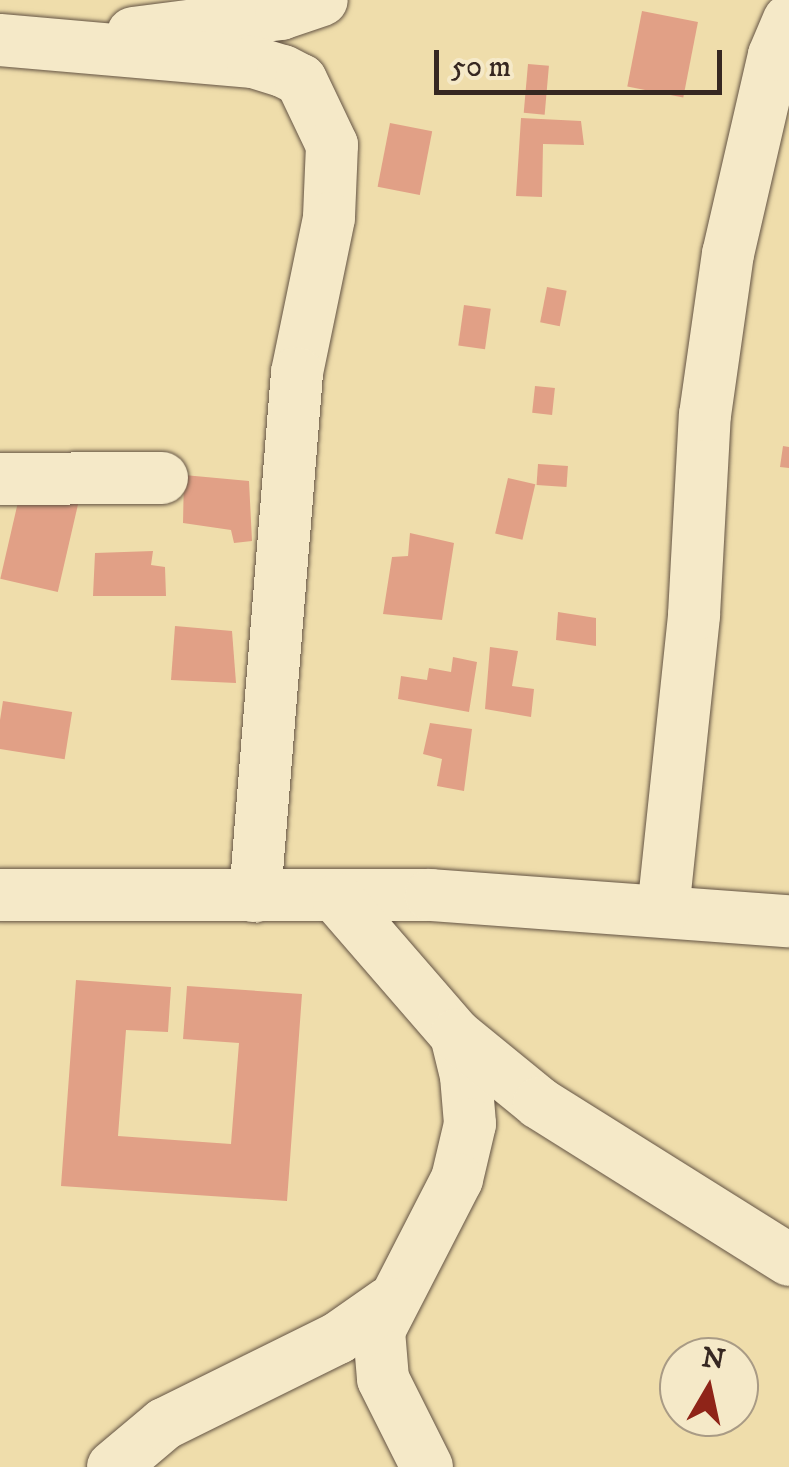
<!DOCTYPE html>
<html>
<head>
<meta charset="utf-8">
<style>
  body { margin:0 }
  #map { position:relative; width:789px; height:1467px; overflow:hidden; background:#efddab; font-family:"IM FELL DW Pica",serif }
  div>[style] { position:absolute }
  .building>* { inset:0; background:#e1a086; transform-origin:0 0 }
  .roads { filter:drop-shadow(0 0 2px #645444) drop-shadow(0 0 2px #645444) }
  .minor>* { height:52px; margin:-26px; padding:0 26px; transform-origin:26px; border-radius:26px; background:#f5e9c8 }
  span { translate:-50% -50%; white-space:nowrap; text-align:center; line-height:1.15; -webkit-text-stroke:9px #f5e9c8; paint-order:stroke }
  .north { position:absolute; left:659px; top:1337px; width:100px; height:100px; box-sizing:border-box; background:#f5e9c8; border:2px solid #a99b85; border-radius:50%; rotate:9deg; font-size:28px; font-weight:700; line-height:40px; text-align:center; color:#362721 }
  .north::after { content:''; display:block; margin:auto; width:35px; height:45px; background:#8f2418; clip-path:polygon(50% 0,100% 100%,50% 72%,0 100%) }
  .scale { position:absolute; left:434px; top:50px; width:288px; height:45px; box-sizing:border-box; border:5px solid #362721; border-top:0; padding-left:12px; font-size:30px; line-height:35px; white-space:nowrap; color:#362721; -webkit-text-stroke:8px #f5e9c8; paint-order:stroke }
</style>
</head>
<body>
<div id="map">
  <div class="building">
    <i style="left:642px;top:11px;width:57px;height:77px;rotate:11deg"></i>
    <i style="left:528px;top:64px;width:21px;height:49px;rotate:5deg"></i>
    <i style="clip-path:polygon(521px 118px,581px 121px,584px 145px,543px 144px,542px 197px,516px 196px)"></i>
    <i style="left:390px;top:123px;width:43px;height:65px;rotate:11deg"></i>
    <i style="left:547px;top:287px;width:20px;height:36px;rotate:11deg"></i>
    <i style="left:464px;top:305px;width:27px;height:41px;rotate:8deg"></i>
    <i style="left:535px;top:386px;width:20px;height:27px;rotate:6deg"></i>
    <i style="clip-path:polygon(783px 446px,789px 447px,789px 468px,780px 467px)"></i>
    <i style="left:538px;top:464px;width:30px;height:21px;rotate:4deg"></i>
    <i style="clip-path:polygon(184px 475px,249px 481px,252px 541px,234px 543px,231px 530px,183px 523px)"></i>
    <i style="left:508px;top:478px;width:28px;height:57px;rotate:13deg"></i>
    <i style="left:21px;top:489px;width:59px;height:92px;rotate:13deg"></i>
    <i style="clip-path:polygon(410px 533px,454px 543px,442px 620px,383px 614px,392px 557px,408px 556px)"></i>
    <i style="clip-path:polygon(153px 551px,151px 565px,165px 567px,166px 596px,93px 596px,95px 553px)"></i>
    <i style="clip-path:polygon(558px 612px,596px 618px,596px 646px,556px 640px)"></i>
    <i style="clip-path:polygon(175px 626px,232px 631px,236px 683px,171px 680px)"></i>
    <i style="clip-path:polygon(490px 647px,518px 651px,512px 686px,534px 689px,531px 717px,485px 709px)"></i>
    <i style="clip-path:polygon(453px 657px,477px 662px,469px 712px,398px 699px,401px 676px,427px 680px,429px 668px,451px 672px)"></i>
    <i style="left:3px;top:701px;width:70px;height:48px;rotate:9deg"></i>
    <i style="clip-path:polygon(430px 723px,472px 729px,464px 791px,437px 786px,442px 759px,423px 754px)"></i>
    <i style="clip-path:polygon(76px 980px,171px 987px,168px 1032px,126px 1030px,118px 1136px,231px 1144px,239px 1043px,183px 1039px,187px 986px,302px 994px,287px 1201px,61px 1186px)"></i>
  </div>
  <div class="roads">
    <div class="minor">
      <i style="left:133px;top:33px;width:149px;rotate:-7.3deg"></i>
      <i style="left:281px;top:14px;width:43px;rotate:-18.9deg"></i>
      <i style="left:0;top:40px;width:254px;rotate:5deg"></i>
      <i style="left:253px;top:62px;width:31px;rotate:17deg"></i>
      <i style="left:283px;top:71px;width:20px;rotate:27deg"></i>
      <i style="left:301px;top:80px;width:72px;rotate:64.5deg"></i>
      <i style="left:332px;top:145px;width:73px;rotate:92.4deg"></i>
      <i style="left:329px;top:218px;width:158px;rotate:101.7deg"></i>
      <i style="left:297px;top:373px;width:525px;rotate:94.59deg"></i>
      <i style="left:0;top:479px;width:162px;rotate:-0.4deg"></i>
      <i style="left:0;top:895px;width:431px"></i>
      <i style="left:431px;top:895px;width:359px;rotate:4.2deg"></i>
      <i style="left:338px;top:899px;width:180px;rotate:49.1deg"></i>
      <i style="left:456px;top:1035px;width:42px;rotate:76.3deg"></i>
      <i style="left:466px;top:1076px;width:48px;rotate:85.2deg"></i>
      <i style="left:470px;top:1124px;width:57px;rotate:103.3deg"></i>
      <i style="left:457px;top:1179px;width:171px;rotate:117.2deg"></i>
      <i style="left:379px;top:1331px;width:48px;rotate:85.2deg"></i>
      <i style="left:383px;top:1379px;width:98px;rotate:63.4deg"></i>
      <i style="left:663px;top:911px;width:298px;rotate:-84deg"></i>
      <i style="left:694px;top:615px;width:200px;rotate:-86.9deg"></i>
      <i style="left:705px;top:415px;width:163px;rotate:-81.9deg"></i>
      <i style="left:728px;top:254px;width:204px;rotate:-77deg"></i>
      <i style="left:774px;top:55px;width:38px;rotate:-67deg"></i>
      <i style="left:456px;top:1035px;width:107px;rotate:39.3deg"></i>
      <i style="left:539px;top:1103px;width:295px;rotate:32.1deg"></i>
      <i style="left:113px;top:1467px;width:67px;rotate:-40.1deg"></i>
      <i style="left:164px;top:1424px;width:194px;rotate:-26.3deg"></i>
      <i style="left:338px;top:1338px;width:61px;rotate:-35deg"></i>
    </div>
  </div>
  <div class="north">N</div>
  <div class="scale">50 m</div>
</div>
</body>
</html>
